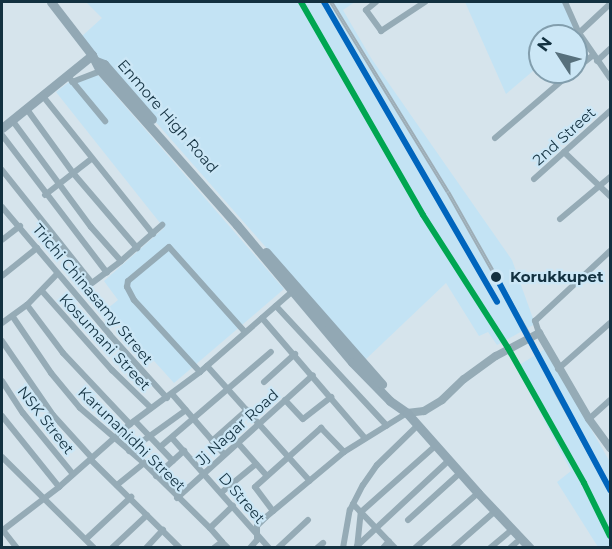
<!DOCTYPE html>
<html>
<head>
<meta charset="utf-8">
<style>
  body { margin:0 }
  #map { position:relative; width:612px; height:549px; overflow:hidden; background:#d6e4ec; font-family:Montserrat,sans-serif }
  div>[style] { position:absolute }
  .built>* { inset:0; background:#c3e3f4 }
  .minor>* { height:6px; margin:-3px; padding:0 3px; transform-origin:3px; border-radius:3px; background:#95abb6 }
  .tertiary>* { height:8px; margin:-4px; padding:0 4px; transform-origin:4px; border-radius:4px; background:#95abb6 }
  .secondary>* { height:9px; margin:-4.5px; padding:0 4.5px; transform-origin:4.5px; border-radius:4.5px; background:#92a8b4 }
  .rail>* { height:4px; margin-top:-2px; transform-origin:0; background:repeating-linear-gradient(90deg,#cce7f6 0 4.5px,#9dadb6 0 9px); box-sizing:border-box; border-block:2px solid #9dadb6 }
  .rail-1>* { height:6px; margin:-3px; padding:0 3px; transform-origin:3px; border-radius:3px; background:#00a651 }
  .rail-2>* { height:6px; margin:-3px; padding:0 3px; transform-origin:3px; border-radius:3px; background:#0065bd }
  .dots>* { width:16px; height:16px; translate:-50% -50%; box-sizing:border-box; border:3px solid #cce7f6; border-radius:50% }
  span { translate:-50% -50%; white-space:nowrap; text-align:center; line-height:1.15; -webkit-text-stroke:4.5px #cce7f6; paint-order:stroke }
  .street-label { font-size:15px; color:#133140 }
  .stop-label { font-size:15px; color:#133140; font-weight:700 }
  .left { translate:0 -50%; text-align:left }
  .frame { position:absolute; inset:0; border:3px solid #133140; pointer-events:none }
  .north { position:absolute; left:528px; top:24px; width:60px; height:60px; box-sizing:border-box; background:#cce7f6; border:2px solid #829ead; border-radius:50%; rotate:306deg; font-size:16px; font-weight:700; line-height:24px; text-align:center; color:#133140 }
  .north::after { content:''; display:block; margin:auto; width:21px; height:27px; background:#57707c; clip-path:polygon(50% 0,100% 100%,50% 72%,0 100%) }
</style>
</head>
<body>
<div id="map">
  <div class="built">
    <i style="clip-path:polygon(86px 2px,355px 2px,343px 10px,371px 58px,512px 260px,535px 324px,497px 345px,488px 332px,479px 336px,446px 283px,365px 360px,81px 37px,102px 18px)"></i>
    <i style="clip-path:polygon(465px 2px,563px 2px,577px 33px,574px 36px,540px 36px,540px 65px,506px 94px)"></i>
    <i style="clip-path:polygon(97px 74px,284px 289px,174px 383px,107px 309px,118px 300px,104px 281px,164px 228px,56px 92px,69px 82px)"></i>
    <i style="clip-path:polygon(545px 349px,610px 462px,610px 547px,598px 547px,557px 482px,571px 471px,516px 367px)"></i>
  </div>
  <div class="minor">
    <i style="left:376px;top:2px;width:13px;rotate:141deg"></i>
    <i style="left:366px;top:10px;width:26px;rotate:54deg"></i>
    <i style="left:381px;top:31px;width:53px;rotate:-33.4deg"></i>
    <i style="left:565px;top:2px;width:34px;rotate:66deg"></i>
    <i style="left:579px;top:33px;width:55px;rotate:55.4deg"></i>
    <i style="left:579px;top:33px;width:42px;rotate:-43.1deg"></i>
    <i style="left:597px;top:61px;width:18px;rotate:-43deg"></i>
    <i style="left:576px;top:69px;width:22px;rotate:-39deg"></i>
    <i style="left:67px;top:75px;width:60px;rotate:50.4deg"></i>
    <i style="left:72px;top:82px;width:31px;rotate:-21deg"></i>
    <i style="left:42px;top:95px;width:178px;rotate:51.4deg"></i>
    <i style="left:26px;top:108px;width:80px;rotate:54.1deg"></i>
    <i style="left:73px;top:173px;width:99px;rotate:49.5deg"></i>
    <i style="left:12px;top:120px;width:133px;rotate:53.6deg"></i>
    <i style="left:91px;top:227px;width:45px;rotate:48.6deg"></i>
    <i style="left:2px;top:135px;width:173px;rotate:52.7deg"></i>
    <i style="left:495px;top:138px;width:101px;rotate:-40.6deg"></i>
    <i style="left:564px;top:152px;width:64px;rotate:43.7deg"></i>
    <i style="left:2px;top:170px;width:144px;rotate:51.5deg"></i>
    <i style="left:92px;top:283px;width:36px;rotate:-37deg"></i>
    <i style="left:121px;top:261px;width:55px;rotate:-41.3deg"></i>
    <i style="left:534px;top:179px;width:102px;rotate:-41.8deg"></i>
    <i style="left:45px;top:195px;width:58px;rotate:-38deg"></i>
    <i style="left:2px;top:207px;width:167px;rotate:49.8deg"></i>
    <i style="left:110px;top:335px;width:85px;rotate:47.9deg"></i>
    <i style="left:560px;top:219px;width:65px;rotate:-40deg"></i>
    <i style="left:2px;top:240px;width:23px;rotate:-38deg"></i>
    <i style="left:2px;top:276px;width:45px;rotate:-38.7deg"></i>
    <i style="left:42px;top:291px;width:106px;rotate:48.5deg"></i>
    <i style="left:112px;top:370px;width:54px;rotate:44.3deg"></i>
    <i style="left:27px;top:305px;width:60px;rotate:53.1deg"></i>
    <i style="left:63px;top:353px;width:98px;rotate:46.7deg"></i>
    <i style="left:276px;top:306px;width:163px;rotate:47.2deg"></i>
    <i style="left:13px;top:317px;width:68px;rotate:55.8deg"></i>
    <i style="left:51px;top:373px;width:45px;rotate:50.4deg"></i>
    <i style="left:80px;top:408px;width:84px;rotate:40.7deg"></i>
    <i style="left:144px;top:463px;width:93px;rotate:44.6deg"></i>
    <i style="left:210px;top:528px;width:18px;rotate:49deg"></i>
    <i style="left:262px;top:318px;width:158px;rotate:49.4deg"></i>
    <i style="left:2px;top:323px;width:31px;rotate:-36deg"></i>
    <i style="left:27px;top:305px;width:43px;rotate:-45.9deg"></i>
    <i style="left:539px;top:333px;width:13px;rotate:-108deg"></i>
    <i style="left:535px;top:321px;width:103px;rotate:-43deg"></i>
    <i style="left:2px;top:341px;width:90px;rotate:55.4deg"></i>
    <i style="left:53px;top:415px;width:58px;rotate:47.8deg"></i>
    <i style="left:207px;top:366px;width:154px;rotate:48.2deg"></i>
    <i style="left:558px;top:369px;width:69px;rotate:-41.5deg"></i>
    <i style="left:200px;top:372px;width:98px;rotate:-132.5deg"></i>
    <i style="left:134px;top:300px;width:15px;rotate:-118deg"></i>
    <i style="left:127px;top:287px;width:6px;rotate:-81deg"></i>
    <i style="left:128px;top:281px;width:53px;rotate:-39.7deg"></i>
    <i style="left:169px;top:247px;width:114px;rotate:48.2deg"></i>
    <i style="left:2px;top:381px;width:38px;rotate:57deg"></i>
    <i style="left:23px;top:413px;width:79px;rotate:50.7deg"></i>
    <i style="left:264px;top:382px;width:42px;rotate:-42.1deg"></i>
    <i style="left:172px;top:394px;width:79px;rotate:49.1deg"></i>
    <i style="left:285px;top:400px;width:26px;rotate:47deg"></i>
    <i style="left:303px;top:419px;width:36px;rotate:-38deg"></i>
    <i style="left:2px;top:416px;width:91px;rotate:51.2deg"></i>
    <i style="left:589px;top:419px;width:28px;rotate:-42deg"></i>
    <i style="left:135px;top:421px;width:55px;rotate:46.5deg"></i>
    <i style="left:172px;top:438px;width:147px;rotate:48.6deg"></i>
    <i style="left:212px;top:441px;width:47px;rotate:-41.5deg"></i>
    <i style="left:237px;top:442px;width:45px;rotate:48.6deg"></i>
    <i style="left:160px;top:447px;width:146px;rotate:-40.6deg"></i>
    <i style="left:129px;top:451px;width:70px;rotate:-35.7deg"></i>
    <i style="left:2px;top:457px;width:129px;rotate:44.7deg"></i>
    <i style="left:91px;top:460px;width:125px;rotate:44.7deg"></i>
    <i style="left:156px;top:476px;width:38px;rotate:-42deg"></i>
    <i style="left:117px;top:485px;width:35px;rotate:-39deg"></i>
    <i style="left:222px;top:492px;width:44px;rotate:-39.5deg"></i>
    <i style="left:177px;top:498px;width:183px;rotate:-42.1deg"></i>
    <i style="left:353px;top:504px;width:61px;rotate:46.3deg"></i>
    <i style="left:273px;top:511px;width:30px;rotate:-127deg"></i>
    <i style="left:255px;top:487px;width:89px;rotate:-41.8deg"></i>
    <i style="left:321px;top:428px;width:33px;rotate:46deg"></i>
    <i style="left:408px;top:520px;width:70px;rotate:-42.1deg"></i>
    <i style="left:210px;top:528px;width:32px;rotate:-44deg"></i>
    <i style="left:2px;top:529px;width:24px;rotate:52deg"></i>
    <i style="left:3px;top:530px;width:71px;rotate:-37.5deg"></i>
    <i style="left:59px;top:487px;width:95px;rotate:-41.6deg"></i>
    <i style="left:130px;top:424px;width:87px;rotate:-36.6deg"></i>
    <i style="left:200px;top:372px;width:125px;rotate:-41.1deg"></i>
    <i style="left:86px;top:539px;width:62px;rotate:-43deg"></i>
    <i style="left:357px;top:546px;width:125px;rotate:-43deg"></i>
    <i style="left:112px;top:548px;width:48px;rotate:-43.3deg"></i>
    <i style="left:146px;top:548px;width:25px;rotate:-47deg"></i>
    <i style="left:214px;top:548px;width:10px;rotate:-37deg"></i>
    <i style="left:222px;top:542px;width:8px;rotate:45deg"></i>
    <i style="left:250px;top:548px;width:11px;rotate:-49deg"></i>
    <i style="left:257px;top:540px;width:14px;rotate:-90deg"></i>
    <i style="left:257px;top:526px;width:13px;rotate:-45deg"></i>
    <i style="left:266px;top:517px;width:102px;rotate:-39.8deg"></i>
    <i style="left:344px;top:452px;width:74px;rotate:-31.8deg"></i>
    <i style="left:278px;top:548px;width:41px;rotate:-43deg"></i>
    <i style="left:317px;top:548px;width:8px;rotate:-40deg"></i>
    <i style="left:343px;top:548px;width:39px;rotate:-80deg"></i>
    <i style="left:350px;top:510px;width:28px;rotate:-63deg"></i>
    <i style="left:363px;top:485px;width:24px;rotate:-55deg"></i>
    <i style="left:377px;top:465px;width:56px;rotate:-44.3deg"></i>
    <i style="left:357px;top:548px;width:36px;rotate:-84deg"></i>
    <i style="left:361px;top:512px;width:99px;rotate:-41.7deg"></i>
    <i style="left:383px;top:548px;width:9px;rotate:-49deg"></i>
    <i style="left:415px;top:548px;width:84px;rotate:-41.1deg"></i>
    <i style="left:453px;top:548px;width:52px;rotate:-41.1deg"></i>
    <i style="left:490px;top:548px;width:25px;rotate:-40deg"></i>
    <i style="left:510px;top:548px;width:9px;rotate:-41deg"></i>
  </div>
  <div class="tertiary">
    <i style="left:407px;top:413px;width:17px;rotate:-7deg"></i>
    <i style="left:424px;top:411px;width:21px;rotate:-31deg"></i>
    <i style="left:442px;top:400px;width:30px;rotate:-44deg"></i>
    <i style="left:464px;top:379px;width:39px;rotate:-36deg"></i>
    <i style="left:496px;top:356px;width:49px;rotate:-28.1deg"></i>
    <i style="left:539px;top:333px;width:99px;rotate:59.8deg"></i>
    <i style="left:589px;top:419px;width:36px;rotate:54deg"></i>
  </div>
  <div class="secondary">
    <i style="left:51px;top:2px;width:67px;rotate:52.3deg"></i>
    <i style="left:92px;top:55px;width:16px;rotate:63deg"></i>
    <i style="left:99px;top:69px;width:208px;rotate:48.5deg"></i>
    <i style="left:237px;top:225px;width:179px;rotate:50deg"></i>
    <i style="left:352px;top:362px;width:54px;rotate:45.7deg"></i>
    <i style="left:390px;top:401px;width:21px;rotate:35deg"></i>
    <i style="left:407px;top:413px;width:107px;rotate:48.4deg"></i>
    <i style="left:478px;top:493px;width:76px;rotate:46.6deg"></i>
    <i style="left:96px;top:61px;width:9px;rotate:21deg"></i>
    <i style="left:104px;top:64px;width:73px;rotate:48.9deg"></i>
    <i style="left:2px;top:128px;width:116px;rotate:-39deg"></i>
    <i style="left:266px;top:252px;width:176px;rotate:48.7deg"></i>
  </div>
  <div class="rail">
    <i style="left:301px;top:2px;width:245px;rotate:60.2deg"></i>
    <i style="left:423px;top:215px;width:158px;rotate:57.4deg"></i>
    <i style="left:508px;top:348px;width:155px;rotate:60.6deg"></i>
    <i style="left:584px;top:483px;width:59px;rotate:63.9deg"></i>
    <i style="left:331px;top:2px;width:223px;rotate:58.4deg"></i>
    <i style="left:448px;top:192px;width:167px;rotate:60.5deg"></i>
    <i style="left:530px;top:337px;width:61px;rotate:64.7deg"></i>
    <i style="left:556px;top:392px;width:112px;rotate:61.1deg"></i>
  </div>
  <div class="rail-1">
    <i style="left:301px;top:2px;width:245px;rotate:60.2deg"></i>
    <i style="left:423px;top:215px;width:158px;rotate:57.4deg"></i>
    <i style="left:508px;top:348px;width:155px;rotate:60.6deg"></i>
    <i style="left:584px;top:483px;width:59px;rotate:63.9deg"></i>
  </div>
  <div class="rail-2">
    <i style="left:324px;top:2px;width:346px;rotate:60deg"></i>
    <i style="left:496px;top:277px;width:242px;rotate:61.8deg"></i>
  </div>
  <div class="dots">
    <i style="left:496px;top:277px;background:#133140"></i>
  </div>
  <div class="street-label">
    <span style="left:168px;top:116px;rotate:49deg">Enmore High Road</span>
    <span style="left:564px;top:136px;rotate:-42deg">2nd Street</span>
    <span style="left:93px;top:294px;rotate:50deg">Trichi Chinasamy Street</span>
    <span style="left:105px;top:342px;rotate:47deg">Kosumani Street</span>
    <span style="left:46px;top:420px;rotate:52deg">NSK Street</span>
    <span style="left:237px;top:427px;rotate:-42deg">Jj Nagar Road</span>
    <span style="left:132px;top:439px;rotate:44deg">Karunanidhi Street</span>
    <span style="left:242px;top:498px;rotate:49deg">D Street</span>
  </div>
  <div class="stop-label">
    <span class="left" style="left:510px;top:277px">Korukkupet</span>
  </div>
  <div class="frame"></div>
  <div class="north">N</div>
</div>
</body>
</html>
